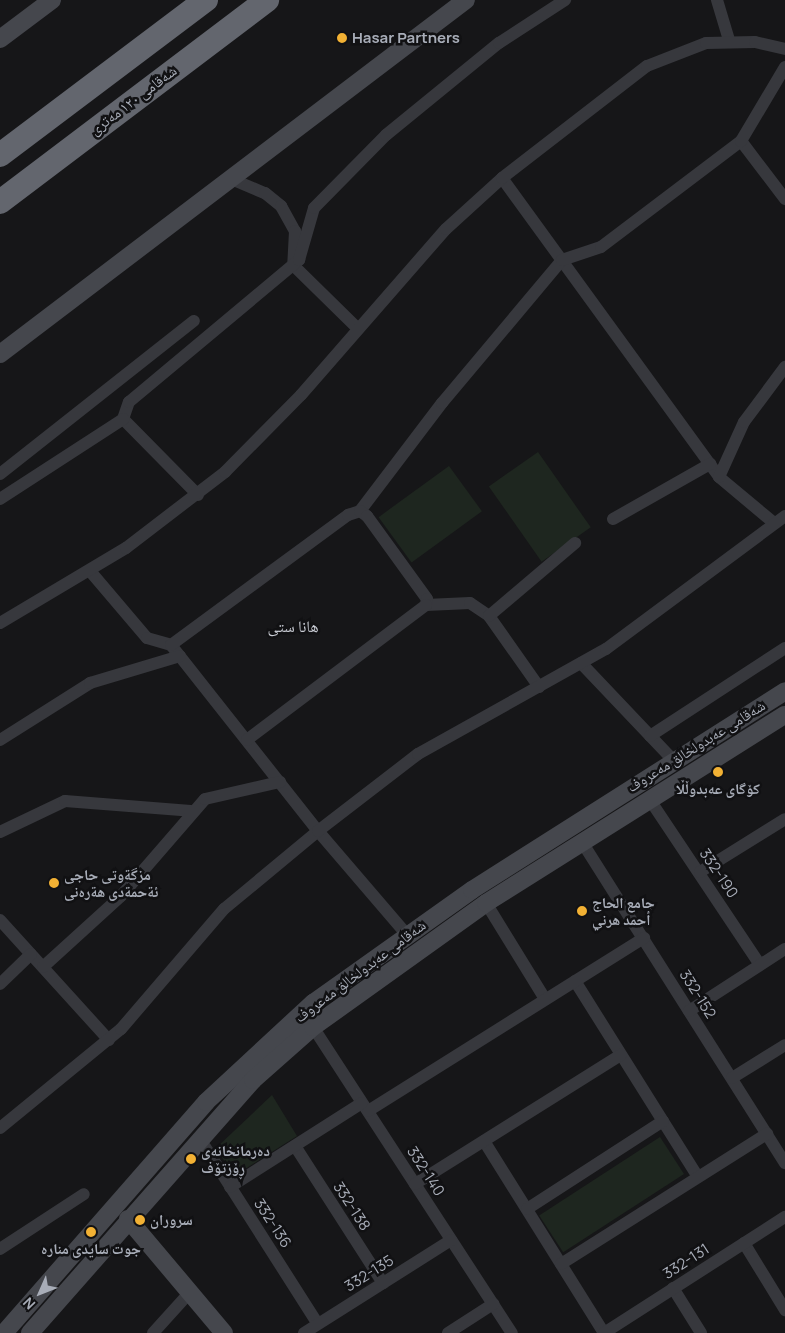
<!DOCTYPE html>
<html>
<head>
<meta charset="utf-8">
<style>
  body { margin:0 }
  #map { position:relative; width:785px; height:1333px; overflow:hidden; background:#161618; font-family:Manrope,"Noto Naskh Arabic",sans-serif }
  div>[style] { position:absolute }
  .green>* { inset:0; background:#1e261f; transform-origin:0 0 }
  .street>* { height:12px; margin:-6px; padding:0 6px; transform-origin:6px; border-radius:6px; background:#37383d }
  .secondary>* { height:18px; margin:-9px; padding:0 9px; transform-origin:9px; border-radius:9px; background:#45474d }
  .highway>* { height:24px; margin:-12px; padding:0 12px; transform-origin:12px; border-radius:12px; background:#63666e }
  .dots>* { width:14px; height:14px; translate:-50% -50%; box-sizing:border-box; border:2px solid #111113; border-radius:50% }
  span { translate:-50% -50%; white-space:nowrap; text-align:center; line-height:1.15; -webkit-text-stroke:5px #111113; paint-order:stroke }
  .poi-label { font-size:15px; color:#a8adb8; font-weight:700 }
  .left { translate:0 -50%; text-align:left }
  .street-label { font-size:15px; color:#a8adb8 }
  .neighbourhood-label { font-size:16px; color:#c9ccd4 }
  .north { position:absolute; left:15px; top:1268px; width:50px; height:50px; -webkit-text-stroke:4px #111113; paint-order:stroke; rotate:226deg; font-size:14px; font-weight:700; line-height:20px; text-align:center; color:#a8adb8 }
  .north::after { content:''; display:block; margin:auto; width:18px; height:22px; background:#a8adb8; clip-path:polygon(50% 0,100% 100%,50% 72%,0 100%) }
</style>
</head>
<body>
<div id="map">
  <div class="green">
    <i style="left:538px;top:452px;width:92px;height:60px;rotate:55deg"></i>
    <i style="left:449px;top:466px;width:56px;height:87px;rotate:54deg"></i>
    <i style="clip-path:polygon(272px 1095px,297px 1136px,234px 1176px,216px 1148px)"></i>
    <i style="left:660px;top:1137px;width:44px;height:144px;rotate:57deg"></i>
  </div>
  <div class="street">
    <i style="left:717px;top:0;width:42px;rotate:73.3deg"></i>
    <i style="left:741px;top:141px;width:73px;rotate:52.8deg"></i>
    <i style="left:229px;top:178px;width:39px;rotate:23deg"></i>
    <i style="left:265px;top:193px;width:21px;rotate:39deg"></i>
    <i style="left:281px;top:206px;width:29px;rotate:61deg"></i>
    <i style="left:295px;top:231px;width:34px;rotate:93deg"></i>
    <i style="left:293px;top:265px;width:90px;rotate:44.5deg"></i>
    <i style="left:502px;top:178px;width:369px;rotate:54deg"></i>
    <i style="left:719px;top:477px;width:72px;rotate:39.9deg"></i>
    <i style="left:0;top:474px;width:247px;rotate:-38.3deg"></i>
    <i style="left:719px;top:477px;width:60px;rotate:-65.6deg"></i>
    <i style="left:744px;top:422px;width:69px;rotate:-53.3deg"></i>
    <i style="left:198px;top:495px;width:107px;rotate:-134.6deg"></i>
    <i style="left:123px;top:419px;width:18px;rotate:-71deg"></i>
    <i style="left:129px;top:402px;width:222px;rotate:-39.9deg"></i>
    <i style="left:299px;top:260px;width:54px;rotate:-73.9deg"></i>
    <i style="left:314px;top:208px;width:103px;rotate:-45.4deg"></i>
    <i style="left:386px;top:135px;width:146px;rotate:-39.2deg"></i>
    <i style="left:499px;top:43px;width:79px;rotate:-33.1deg"></i>
    <i style="left:0;top:499px;width:147px;rotate:-33deg"></i>
    <i style="left:360px;top:511px;width:136px;rotate:-52.8deg"></i>
    <i style="left:442px;top:403px;width:187px;rotate:-50deg"></i>
    <i style="left:562px;top:260px;width:41px;rotate:-18.4deg"></i>
    <i style="left:601px;top:247px;width:176px;rotate:-37.1deg"></i>
    <i style="left:741px;top:141px;width:86px;rotate:-59.3deg"></i>
    <i style="left:613px;top:519px;width:112px;rotate:-29.6deg"></i>
    <i style="left:90px;top:571px;width:88px;rotate:49.6deg"></i>
    <i style="left:147px;top:638px;width:25px;rotate:16deg"></i>
    <i style="left:171px;top:645px;width:237px;rotate:51.7deg"></i>
    <i style="left:318px;top:831px;width:137px;rotate:49.4deg"></i>
    <i style="left:426px;top:605px;width:44px;rotate:-2.6deg"></i>
    <i style="left:470px;top:603px;width:23px;rotate:34deg"></i>
    <i style="left:489px;top:616px;width:87px;rotate:54.8deg"></i>
    <i style="left:489px;top:616px;width:113px;rotate:-40.3deg"></i>
    <i style="left:0;top:623px;width:147px;rotate:-30.8deg"></i>
    <i style="left:126px;top:548px;width:125px;rotate:-37.5deg"></i>
    <i style="left:225px;top:472px;width:108px;rotate:-45.4deg"></i>
    <i style="left:301px;top:395px;width:220px;rotate:-48.9deg"></i>
    <i style="left:446px;top:229px;width:76px;rotate:-42.3deg"></i>
    <i style="left:502px;top:178px;width:183px;rotate:-37.7deg"></i>
    <i style="left:647px;top:66px;width:63px;rotate:-21.3deg"></i>
    <i style="left:706px;top:43px;width:49px;rotate:-1.2deg"></i>
    <i style="left:755px;top:42px;width:31px;rotate:13deg"></i>
    <i style="left:171px;top:645px;width:220px;rotate:-36.3deg"></i>
    <i style="left:348px;top:515px;width:13px;rotate:-18deg"></i>
    <i style="left:360px;top:511px;width:9px;rotate:36deg"></i>
    <i style="left:367px;top:516px;width:102px;rotate:54.1deg"></i>
    <i style="left:427px;top:599px;width:6px;rotate:99deg"></i>
    <i style="left:426px;top:605px;width:224px;rotate:143deg"></i>
    <i style="left:581px;top:663px;width:134px;rotate:46.5deg"></i>
    <i style="left:650px;top:736px;width:161px;rotate:-33.1deg"></i>
    <i style="left:0;top:740px;width:107px;rotate:-32.3deg"></i>
    <i style="left:90px;top:683px;width:94px;rotate:-16.7deg"></i>
    <i style="left:650px;top:800px;width:198px;rotate:56.3deg"></i>
    <i style="left:0;top:832px;width:72px;rotate:-25.5deg"></i>
    <i style="left:65px;top:801px;width:126px;rotate:4.5deg"></i>
    <i style="left:582px;top:842px;width:380px;rotate:57.7deg"></i>
    <i style="left:700px;top:872px;width:100px;rotate:-31.9deg"></i>
    <i style="left:486px;top:903px;width:113px;rotate:58.4deg"></i>
    <i style="left:0;top:920px;width:162px;rotate:47.8deg"></i>
    <i style="left:43px;top:967px;width:105px;rotate:-42.3deg"></i>
    <i style="left:121px;top:896px;width:128px;rotate:-49.1deg"></i>
    <i style="left:205px;top:799px;width:77px;rotate:-12.8deg"></i>
    <i style="left:575px;top:981px;width:231px;rotate:57.9deg"></i>
    <i style="left:0;top:984px;width:43px;rotate:-44.1deg"></i>
    <i style="left:689px;top:1011px;width:114px;rotate:-32.9deg"></i>
    <i style="left:313px;top:1027px;width:365px;rotate:57deg"></i>
    <i style="left:732px;top:1078px;width:62px;rotate:-31.9deg"></i>
    <i style="left:368px;top:1111px;width:326px;rotate:-32.1deg"></i>
    <i style="left:0;top:1128px;width:156px;rotate:-39.3deg"></i>
    <i style="left:121px;top:1029px;width:158px;rotate:-49.4deg"></i>
    <i style="left:224px;top:909px;width:122px;rotate:-39.7deg"></i>
    <i style="left:318px;top:831px;width:126px;rotate:-37.6deg"></i>
    <i style="left:418px;top:754px;width:215px;rotate:-29.2deg"></i>
    <i style="left:606px;top:649px;width:223px;rotate:-36.6deg"></i>
    <i style="left:200px;top:1139px;width:219px;rotate:57.5deg"></i>
    <i style="left:484px;top:1141px;width:226px;rotate:58deg"></i>
    <i style="left:295px;top:1146px;width:163px;rotate:57.3deg"></i>
    <i style="left:415px;top:1184px;width:243px;rotate:-32.1deg"></i>
    <i style="left:230px;top:1187px;width:156px;rotate:-32.5deg"></i>
    <i style="left:527px;top:1209px;width:162px;rotate:-32.9deg"></i>
    <i style="left:744px;top:1243px;width:79px;rotate:58.5deg"></i>
    <i style="left:0;top:1249px;width:100px;rotate:-33.2deg"></i>
    <i style="left:561px;top:1264px;width:244px;rotate:-32.3deg"></i>
    <i style="left:673px;top:1288px;width:53px;rotate:58.1deg"></i>
    <i style="left:153px;top:1333px;width:55px;rotate:-47.9deg"></i>
    <i style="left:304px;top:1333px;width:174px;rotate:-32.3deg"></i>
    <i style="left:448px;top:1333px;width:54px;rotate:-32.8deg"></i>
    <i style="left:604px;top:1333px;width:215px;rotate:-32.7deg"></i>
  </div>
  <div class="secondary">
    <i style="left:0;top:39px;width:65px;rotate:-36.9deg"></i>
    <i style="left:0;top:354px;width:585px;rotate:-37.22deg"></i>
    <i style="left:128px;top:1219px;width:149px;rotate:49.9deg"></i>
    <i style="left:4px;top:1333px;width:307px;rotate:-48.8deg"></i>
    <i style="left:206px;top:1102px;width:146px;rotate:-42.8deg"></i>
    <i style="left:313px;top:1003px;width:195px;rotate:-35.4deg"></i>
    <i style="left:472px;top:890px;width:371px;rotate:-32.4deg"></i>
    <i style="left:30px;top:1333px;width:337px;rotate:-48.6deg"></i>
    <i style="left:253px;top:1080px;width:80px;rotate:-41.5deg"></i>
    <i style="left:313px;top:1027px;width:213px;rotate:-35.6deg"></i>
    <i style="left:486px;top:903px;width:353px;rotate:-32.2deg"></i>
  </div>
  <div class="highway">
    <i style="left:0;top:155px;width:258px;rotate:-37deg"></i>
    <i style="left:0;top:202px;width:335px;rotate:-37.1deg"></i>
  </div>
  <div class="dots">
    <i style="left:342px;top:38px;background:#f2b134"></i>
    <i style="left:718px;top:772px;background:#f2b134"></i>
    <i style="left:54px;top:883px;background:#f2b134"></i>
    <i style="left:582px;top:911px;background:#f2b134"></i>
    <i style="left:191px;top:1159px;background:#f2b134"></i>
    <i style="left:140px;top:1220px;background:#f2b134"></i>
    <i style="left:91px;top:1232px;background:#f2b134"></i>
  </div>
  <div class="poi-label">
    <span class="left" style="left:352px;top:38px">Hasar Partners</span>
    <span style="left:718px;top:789px">کۆگای عەبدوڵڵا</span>
    <span class="left" style="left:64px;top:883px">مزگةوتی حاجی<br>ئةحمةدی هةرەنی</span>
    <span class="left" style="left:592px;top:911px">جامع الحاج<br>أحمد هرني</span>
    <span class="left" style="left:201px;top:1159px">دەرمانخانەی<br>ڕۆزتۆف</span>
    <span class="left" style="left:150px;top:1220px">سروران</span>
    <span style="left:91px;top:1249px">جوت سايدى مناره</span>
  </div>
  <div class="street-label">
    <span style="left:133px;top:100px;rotate:-37deg">شەقامی ١٢٠ مەتری</span>
    <span style="left:696px;top:746px;rotate:-32deg">شەقامی عەبدولخالق مەعروف</span>
    <span style="left:719px;top:873px;rotate:56deg">332-190</span>
    <span style="left:360px;top:971px;rotate:-37deg">شەقامی عەبدولخالق مەعروف</span>
    <span style="left:698px;top:994px;rotate:58deg">332-152</span>
    <span style="left:426px;top:1171px;rotate:57deg">332-140</span>
    <span style="left:352px;top:1206px;rotate:57deg">332-138</span>
    <span style="left:273px;top:1223px;rotate:57deg">332-136</span>
    <span style="left:686px;top:1261px;rotate:-33deg">332-131</span>
    <span style="left:369px;top:1273px;rotate:-32deg">332-135</span>
  </div>
  <div class="neighbourhood-label">
    <span style="left:293px;top:626px">هانا ستى</span>
  </div>
  <div class="north">N</div>
</div>
</body>
</html>
